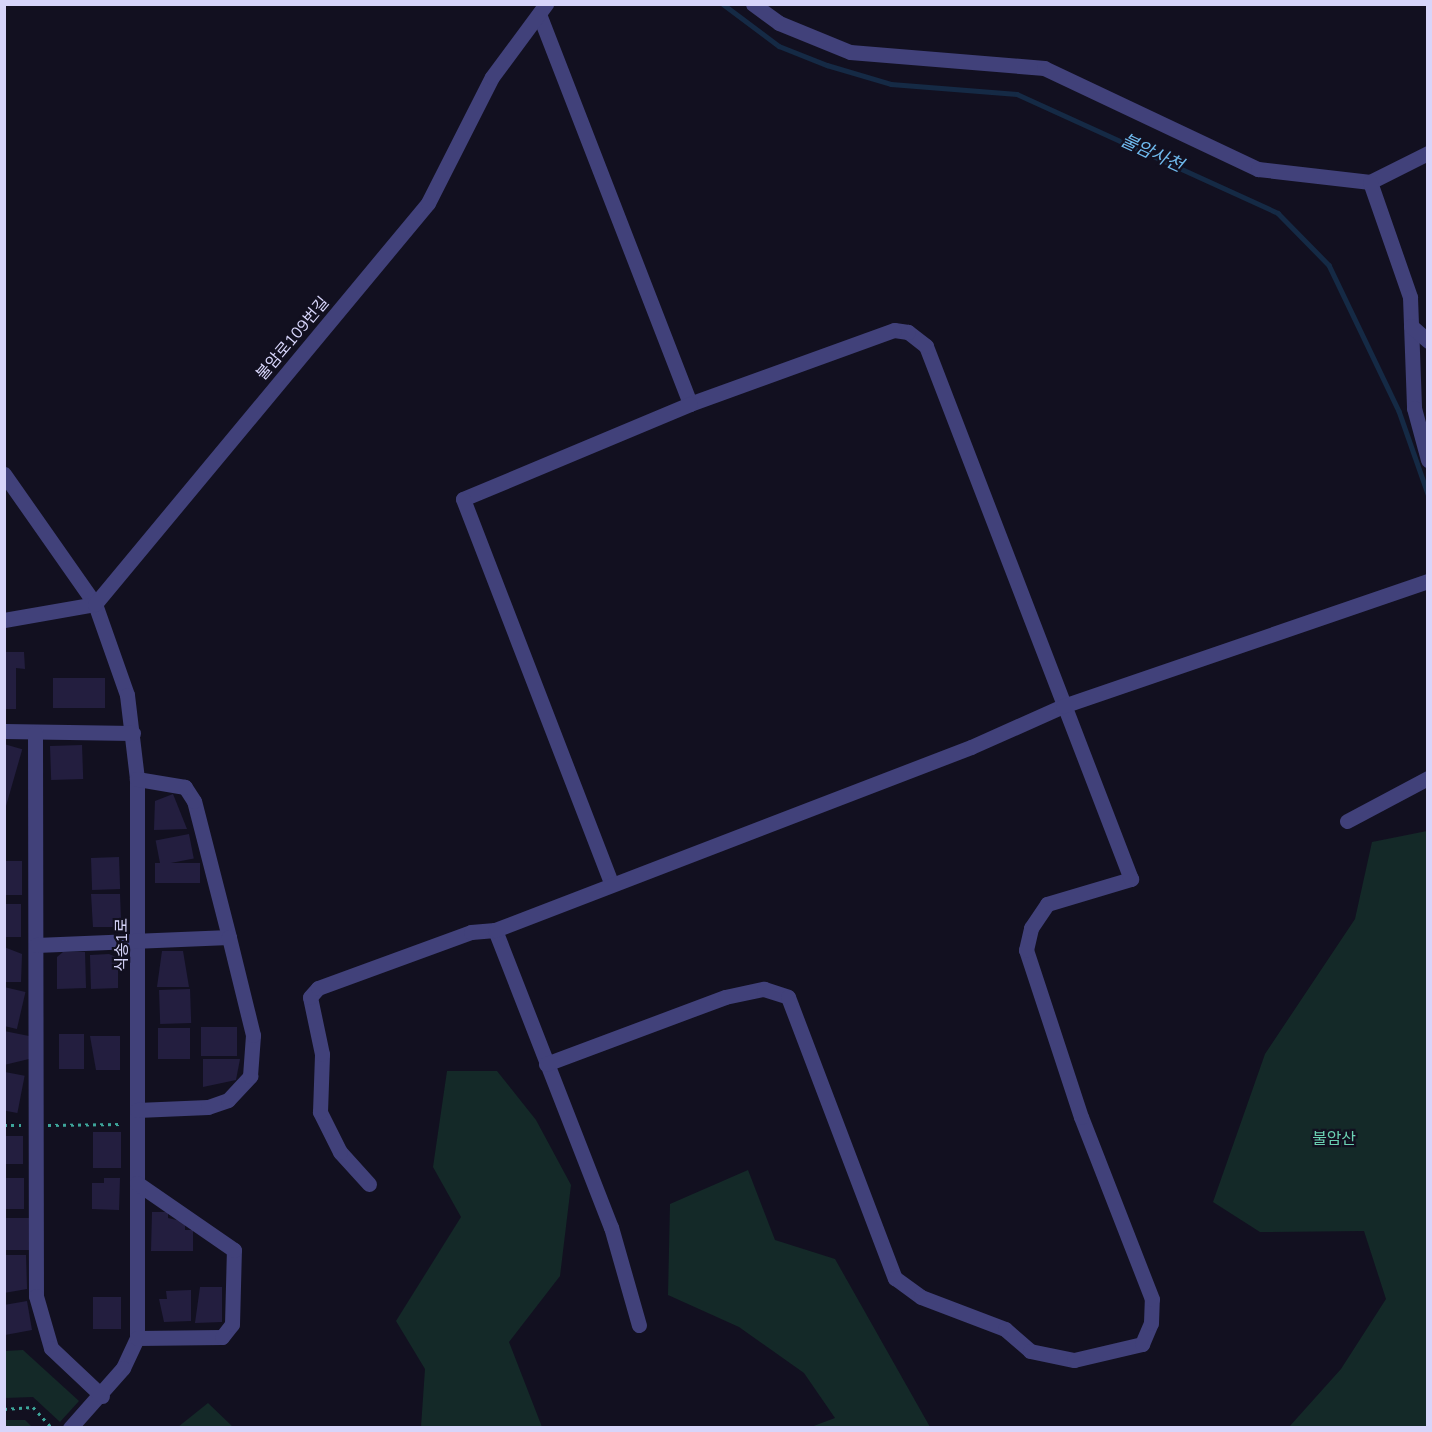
<!DOCTYPE html>
<html>
<head>
<meta charset="utf-8">
<style>
  body { margin:0 }
  #map { position:relative; width:1432px; height:1432px; overflow:hidden; background:#121020; font-family:Mulish,"Noto Sans KR",sans-serif }
  div>[style] { position:absolute }
  .green>* { inset:0; background:#142928 }
  .stream>* { height:4.5px; margin:-2.25px; padding:0 2.25px; transform-origin:2.25px; border-radius:2.25px; background:#152a45 }
  .building>* { inset:0; background:#231e3f; transform-origin:0 0 }
  .path>* { height:3px; margin-top:-1.5px; transform-origin:0; background:repeating-linear-gradient(90deg,#3da59a 0 3px,transparent 0 7.5px) }
  .minor>* { height:15px; margin:-7.5px; padding:0 7.5px; transform-origin:7.5px; border-radius:7.5px; background:#41417a }
  span { translate:-50% -50%; white-space:nowrap; text-align:center; line-height:1.15; -webkit-text-stroke:4.5px #121020; paint-order:stroke }
  .street-label { font-size:16px; color:#d7d5fa }
  .park-label { font-size:16px; color:#6ad0b2 }
  .water-label { font-size:18px; color:#6fb9ed; font-style:italic }
  .frame { position:absolute; inset:0; border:6px solid #d7d5fa; pointer-events:none }
</style>
</head>
<body>
<div id="map">
  <div class="green">
    <i style="clip-path:polygon(1427px 831px,1427px 1427px,1289px 1427px,1341px 1369px,1386px 1299px,1364px 1231px,1260px 1232px,1213px 1202px,1265px 1054px,1355px 919px,1372px 842px)"></i>
    <i style="clip-path:polygon(447px 1071px,497px 1071px,536px 1120px,571px 1185px,560px 1276px,509px 1342px,542px 1427px,421px 1427px,425px 1369px,396px 1321px,461px 1217px,433px 1167px)"></i>
    <i style="clip-path:polygon(748px 1170px,775px 1240px,835px 1259px,930px 1427px,811px 1427px,835px 1418px,804px 1373px,739px 1327px,668px 1295px,670px 1204px)"></i>
    <i style="clip-path:polygon(23px 1350px,79px 1401px,60px 1422px,33px 1397px,5px 1398px,5px 1351px)"></i>
    <i style="clip-path:polygon(208px 1403px,233px 1427px,178px 1427px)"></i>
    <i style="clip-path:polygon(5px 1420px,25px 1420px,32px 1427px,5px 1427px)"></i>
  </div>
  <div class="stream">
    <i style="left:723px;top:4px;width:70px;rotate:36.9deg"></i>
    <i style="left:779px;top:46px;width:52px;rotate:21.6deg"></i>
    <i style="left:827px;top:65px;width:67px;rotate:16.5deg"></i>
    <i style="left:891px;top:84px;width:126px;rotate:4.5deg"></i>
    <i style="left:1017px;top:94px;width:287px;rotate:24.5deg"></i>
    <i style="left:1278px;top:213px;width:73px;rotate:45.6deg"></i>
    <i style="left:1329px;top:265px;width:162px;rotate:64.4deg"></i>
    <i style="left:1399px;top:411px;width:88px;rotate:70.7deg"></i>
  </div>
  <div class="building">
    <i style="clip-path:polygon(4px 652px,24px 652px,25px 669px,16px 668px,16px 709px,4px 709px)"></i>
    <i style="left:105px;top:678px;width:30px;height:52px;rotate:90deg"></i>
    <i style="left:4px;top:744px;width:19px;height:114px;rotate:16deg"></i>
    <i style="left:82px;top:745px;width:34px;height:32px;rotate:88deg"></i>
    <i style="clip-path:polygon(173px 794px,187px 829px,154px 830px,155px 801px)"></i>
    <i style="left:189px;top:834px;width:25px;height:34px;rotate:79deg"></i>
    <i style="left:119px;top:857px;width:32px;height:28px;rotate:88deg"></i>
    <i style="left:4px;top:861px;width:18px;height:34px"></i>
    <i style="left:200px;top:863px;width:20px;height:45px;rotate:90deg"></i>
    <i style="clip-path:polygon(91px 894px,120px 894px,121px 920px,114px 927px,93px 927px)"></i>
    <i style="left:4px;top:904px;width:17px;height:33px"></i>
    <i style="clip-path:polygon(4px 947px,22px 954px,21px 982px,4px 982px)"></i>
    <i style="clip-path:polygon(162px 951px,183px 951px,189px 987px,157px 987px)"></i>
    <i style="clip-path:polygon(63px 952px,85px 952px,86px 988px,57px 989px,57px 957px)"></i>
    <i style="clip-path:polygon(109px 954px,118px 958px,118px 988px,91px 989px,90px 955px)"></i>
    <i style="left:4px;top:987px;width:22px;height:38px;rotate:13deg"></i>
    <i style="left:190px;top:989px;width:34px;height:31px;rotate:88deg"></i>
    <i style="left:201px;top:1027px;width:36px;height:29px"></i>
    <i style="left:158px;top:1028px;width:32px;height:31px"></i>
    <i style="clip-path:polygon(4px 1031px,29px 1036px,29px 1059px,4px 1065px)"></i>
    <i style="left:59px;top:1034px;width:25px;height:35px"></i>
    <i style="clip-path:polygon(90px 1036px,120px 1036px,120px 1070px,96px 1070px)"></i>
    <i style="clip-path:polygon(203px 1059px,240px 1059px,236px 1080px,203px 1087px)"></i>
    <i style="left:5px;top:1072px;width:20px;height:38px;rotate:11deg"></i>
    <i style="left:93px;top:1132px;width:28px;height:36px"></i>
    <i style="left:5px;top:1136px;width:18px;height:28px"></i>
    <i style="left:4px;top:1178px;width:20px;height:31px"></i>
    <i style="clip-path:polygon(104px 1178px,120px 1178px,119px 1210px,92px 1209px,92px 1183px,104px 1183px)"></i>
    <i style="clip-path:polygon(152px 1212px,168px 1212px,168px 1218px,185px 1222px,185px 1230px,193px 1230px,193px 1251px,151px 1251px)"></i>
    <i style="left:31px;top:1218px;width:32px;height:27px;rotate:90deg"></i>
    <i style="clip-path:polygon(4px 1255px,26px 1255px,27px 1289px,4px 1293px)"></i>
    <i style="clip-path:polygon(200px 1287px,222px 1287px,222px 1322px,195px 1323px)"></i>
    <i style="clip-path:polygon(191px 1290px,191px 1321px,164px 1322px,159px 1299px,167px 1299px,166px 1291px)"></i>
    <i style="left:93px;top:1297px;width:28px;height:32px"></i>
    <i style="clip-path:polygon(27px 1301px,32px 1330px,5px 1335px,4px 1305px)"></i>
  </div>
  <div class="path">
    <i style="left:4px;top:1125px;width:17px"></i>
    <i style="left:48px;top:1125px;width:75px;rotate:-0.8deg"></i>
    <i style="left:4px;top:1409px;width:29px;rotate:-4deg"></i>
    <i style="left:33px;top:1407px;width:28px;rotate:48deg"></i>
  </div>
  <div class="minor">
    <i style="left:753px;top:4px;width:32px;rotate:36deg"></i>
    <i style="left:779px;top:23px;width:77px;rotate:22.2deg"></i>
    <i style="left:850px;top:52px;width:195px;rotate:4.7deg"></i>
    <i style="left:1044px;top:68px;width:237px;rotate:25.3deg"></i>
    <i style="left:1258px;top:169px;width:113px;rotate:6.6deg"></i>
    <i style="left:1370px;top:182px;width:65px;rotate:-26.6deg"></i>
    <i style="left:539px;top:14px;width:418px;rotate:68.8deg"></i>
    <i style="left:1370px;top:182px;width:122px;rotate:70.8deg"></i>
    <i style="left:1410px;top:297px;width:111px;rotate:87.9deg"></i>
    <i style="left:1414px;top:408px;width:54px;rotate:74.9deg"></i>
    <i style="left:1411px;top:326px;width:23px;rotate:41deg"></i>
    <i style="left:4px;top:474px;width:159px;rotate:55deg"></i>
    <i style="left:95px;top:604px;width:96px;rotate:70.6deg"></i>
    <i style="left:127px;top:695px;width:85px;rotate:83.2deg"></i>
    <i style="left:137px;top:779px;width:559px;rotate:90deg"></i>
    <i style="left:137px;top:1338px;width:33px;rotate:115deg"></i>
    <i style="left:123px;top:1368px;width:80px;rotate:131.5deg"></i>
    <i style="left:4px;top:620px;width:92px;rotate:-10deg"></i>
    <i style="left:95px;top:604px;width:521px;rotate:-50.29deg"></i>
    <i style="left:428px;top:203px;width:141px;rotate:-63.1deg"></i>
    <i style="left:492px;top:77px;width:91px;rotate:-53.5deg"></i>
    <i style="left:4px;top:731px;width:129px;rotate:0.9deg"></i>
    <i style="left:35px;top:733px;width:563px;rotate:89.9deg"></i>
    <i style="left:36px;top:1296px;width:54px;rotate:73.9deg"></i>
    <i style="left:51px;top:1348px;width:70px;rotate:43.3deg"></i>
    <i style="left:1347px;top:821px;width:92px;rotate:-28deg"></i>
    <i style="left:495px;top:930px;width:319px;rotate:68.7deg"></i>
    <i style="left:611px;top:1227px;width:102px;rotate:74.1deg"></i>
    <i style="left:36px;top:945px;width:193px;rotate:-2.4deg"></i>
    <i style="left:229px;top:937px;width:140px;rotate:-104.4deg"></i>
    <i style="left:194px;top:801px;width:17px;rotate:-123deg"></i>
    <i style="left:185px;top:787px;width:49px;rotate:-170.5deg"></i>
    <i style="left:546px;top:1064px;width:191px;rotate:-20.5deg"></i>
    <i style="left:725px;top:997px;width:40px;rotate:-12deg"></i>
    <i style="left:764px;top:989px;width:25px;rotate:18deg"></i>
    <i style="left:788px;top:997px;width:301px;rotate:69.2deg"></i>
    <i style="left:895px;top:1278px;width:32px;rotate:36deg"></i>
    <i style="left:921px;top:1297px;width:90px;rotate:20.9deg"></i>
    <i style="left:1005px;top:1329px;width:33px;rotate:41deg"></i>
    <i style="left:1030px;top:1351px;width:45px;rotate:11.6deg"></i>
    <i style="left:1074px;top:1360px;width:70px;rotate:-13.2deg"></i>
    <i style="left:1142px;top:1344px;width:23px;rotate:-67deg"></i>
    <i style="left:1151px;top:1323px;width:24px;rotate:-88deg"></i>
    <i style="left:1152px;top:1299px;width:195px;rotate:-111.3deg"></i>
    <i style="left:1081px;top:1117px;width:176px;rotate:-108.2deg"></i>
    <i style="left:1026px;top:950px;width:23px;rotate:-77deg"></i>
    <i style="left:1031px;top:928px;width:29px;rotate:-56deg"></i>
    <i style="left:1047px;top:904px;width:88px;rotate:-16.6deg"></i>
    <i style="left:1131px;top:879px;width:571px;rotate:-111.04deg"></i>
    <i style="left:926px;top:346px;width:23px;rotate:-142deg"></i>
    <i style="left:908px;top:332px;width:14px;rotate:-172deg"></i>
    <i style="left:894px;top:330px;width:217px;rotate:160.1deg"></i>
    <i style="left:690px;top:404px;width:246px;rotate:157.3deg"></i>
    <i style="left:463px;top:499px;width:412px;rotate:68.9deg"></i>
    <i style="left:137px;top:1110px;width:71px;rotate:-2.4deg"></i>
    <i style="left:208px;top:1107px;width:21px;rotate:-19deg"></i>
    <i style="left:228px;top:1100px;width:33px;rotate:-47deg"></i>
    <i style="left:250px;top:1076px;width:41px;rotate:-85.8deg"></i>
    <i style="left:253px;top:1035px;width:101px;rotate:-103.8deg"></i>
    <i style="left:369px;top:1184px;width:43px;rotate:-132.2deg"></i>
    <i style="left:340px;top:1152px;width:45px;rotate:-116.6deg"></i>
    <i style="left:320px;top:1112px;width:58px;rotate:-88deg"></i>
    <i style="left:322px;top:1054px;width:58px;rotate:-101.9deg"></i>
    <i style="left:310px;top:997px;width:12px;rotate:-48deg"></i>
    <i style="left:318px;top:988px;width:163px;rotate:-20.1deg"></i>
    <i style="left:471px;top:932px;width:24px;rotate:-5deg"></i>
    <i style="left:495px;top:930px;width:510px;rotate:-21.03deg"></i>
    <i style="left:971px;top:747px;width:101px;rotate:-24deg"></i>
    <i style="left:1063px;top:706px;width:386px;rotate:-18.9deg"></i>
    <i style="left:137px;top:1338px;width:85px;rotate:-0.7deg"></i>
    <i style="left:222px;top:1337px;width:16px;rotate:-52deg"></i>
    <i style="left:232px;top:1324px;width:74px;rotate:-88.5deg"></i>
    <i style="left:234px;top:1250px;width:118px;rotate:-145.4deg"></i>
  </div>
  <div class="street-label">
    <span style="left:292px;top:338px;rotate:-50deg">불암로109번길</span>
    <span style="left:121px;top:945px;rotate:-90deg">식송1로</span>
  </div>
  <div class="park-label">
    <span style="left:1334px;top:1138px">불암산</span>
  </div>
  <div class="water-label">
    <span style="left:1152px;top:153px;rotate:25deg">불암사천</span>
  </div>
  <div class="frame"></div>
</div>
</body>
</html>
